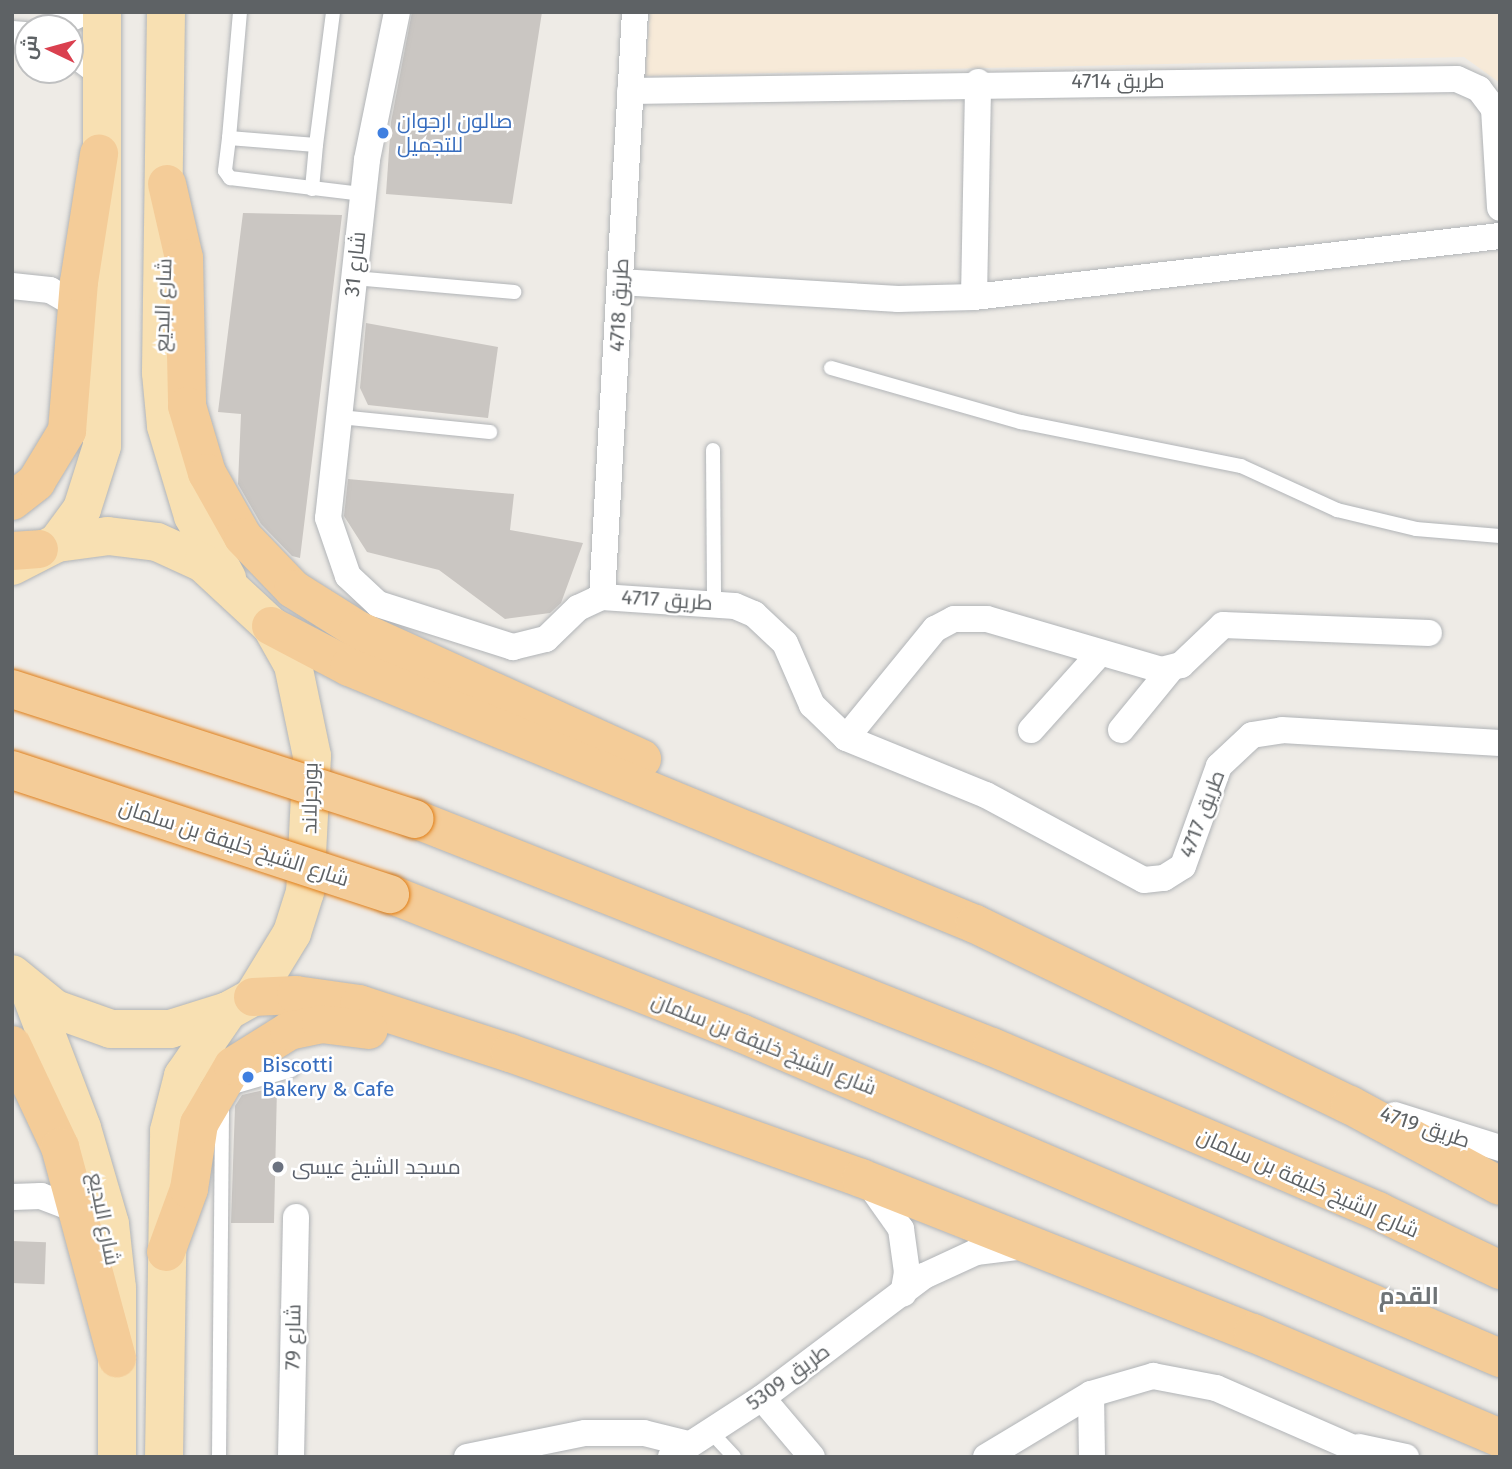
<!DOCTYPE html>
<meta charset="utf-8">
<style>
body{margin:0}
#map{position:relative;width:1512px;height:1469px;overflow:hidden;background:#eeebe6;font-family:"Fira Sans",Cairo,sans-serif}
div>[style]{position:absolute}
.sand>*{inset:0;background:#f7ead8}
.building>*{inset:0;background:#cac6c2;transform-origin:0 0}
.roads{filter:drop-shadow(0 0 2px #b1b4b7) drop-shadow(0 0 2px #b1b4b7)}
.lane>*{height:14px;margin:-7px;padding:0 7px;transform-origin:7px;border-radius:7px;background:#fff}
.street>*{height:26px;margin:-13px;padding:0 13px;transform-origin:13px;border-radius:13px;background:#fff}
.primary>*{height:38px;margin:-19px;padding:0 19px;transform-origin:19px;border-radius:19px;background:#f8e0b2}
.highway>*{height:38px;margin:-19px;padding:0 19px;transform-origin:19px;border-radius:19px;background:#f4cc98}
.bridges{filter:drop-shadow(0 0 2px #e07d15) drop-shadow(0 0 2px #e07d15)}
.highway-bridge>*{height:38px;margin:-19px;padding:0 19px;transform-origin:19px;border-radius:19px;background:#f4cc98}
.dots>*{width:19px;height:19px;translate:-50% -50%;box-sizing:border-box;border:4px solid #fff;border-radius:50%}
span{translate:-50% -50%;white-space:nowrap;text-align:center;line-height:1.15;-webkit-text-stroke:5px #fff;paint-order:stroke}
.street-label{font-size:21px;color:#5e6265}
.shop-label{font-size:21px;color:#366cbe}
.left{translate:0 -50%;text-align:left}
.worship-label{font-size:21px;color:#5b616d}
.quarter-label{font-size:24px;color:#6f7477;font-weight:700}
.frame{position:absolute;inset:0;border:14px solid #5e6265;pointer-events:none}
.north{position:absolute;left:14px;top:14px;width:70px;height:70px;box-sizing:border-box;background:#fff;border:2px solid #bfc0c1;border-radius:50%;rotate:275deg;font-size:19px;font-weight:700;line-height:28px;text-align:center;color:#5e6265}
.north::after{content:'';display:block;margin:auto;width:24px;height:32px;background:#da404f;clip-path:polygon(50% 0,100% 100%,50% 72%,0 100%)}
</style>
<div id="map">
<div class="sand">
<i style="clip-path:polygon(650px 12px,1500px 12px,1500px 83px,1464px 57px,645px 76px)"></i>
</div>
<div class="building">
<i style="clip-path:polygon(412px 12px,542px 12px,512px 204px,386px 194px,391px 122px)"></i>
<i style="clip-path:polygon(243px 213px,342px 215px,300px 558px,292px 556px,261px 524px,238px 484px,241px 414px,218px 412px)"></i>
<i style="clip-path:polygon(366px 323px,498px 347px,488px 418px,368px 405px,360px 388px)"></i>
<i style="clip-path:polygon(348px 479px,514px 494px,510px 530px,583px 543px,561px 603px,550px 613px,505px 619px,439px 570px,367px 552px,344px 516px)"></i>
<i style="clip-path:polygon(277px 1087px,274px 1223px,231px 1223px,235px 1106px,242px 1095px)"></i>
<i style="left:12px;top:1241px;width:34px;height:42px;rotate:2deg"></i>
</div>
<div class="roads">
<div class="lane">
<i style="left:240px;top:12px;width:126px;rotate:95deg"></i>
<i style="left:229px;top:138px;width:87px;rotate:4.6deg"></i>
<i style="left:316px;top:145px;width:134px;rotate:-82.7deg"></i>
<i style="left:229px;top:138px;width:33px;rotate:97deg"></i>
<i style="left:225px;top:171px;width:9px;rotate:54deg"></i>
<i style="left:230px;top:178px;width:134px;rotate:6.9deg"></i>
<i style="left:312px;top:189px;width:44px;rotate:-84.8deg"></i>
<i style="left:354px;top:278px;width:161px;rotate:5deg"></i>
<i style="left:831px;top:368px;width:198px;rotate:15.9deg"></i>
<i style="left:1021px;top:422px;width:224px;rotate:11.3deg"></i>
<i style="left:1241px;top:466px;width:106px;rotate:24.6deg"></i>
<i style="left:1337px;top:510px;width:81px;rotate:13.5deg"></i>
<i style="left:1416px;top:529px;width:84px;rotate:4.8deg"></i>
<i style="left:339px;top:417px;width:152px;rotate:5.7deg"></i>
<i style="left:713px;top:450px;width:152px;rotate:89.6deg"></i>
<i style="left:233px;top:1087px;width:61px;rotate:-16.1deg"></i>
<i style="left:710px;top:1431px;width:35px;rotate:47deg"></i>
<i style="left:219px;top:1457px;width:349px;rotate:-89.5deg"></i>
</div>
<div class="street">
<i style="left:397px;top:12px;width:151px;rotate:101.5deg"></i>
<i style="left:367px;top:160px;width:360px;rotate:96.2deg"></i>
<i style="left:328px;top:518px;width:61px;rotate:71deg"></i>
<i style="left:348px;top:576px;width:41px;rotate:43deg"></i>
<i style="left:378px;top:604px;width:142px;rotate:17.7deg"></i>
<i style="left:513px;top:647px;width:34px;rotate:-14deg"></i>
<i style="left:546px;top:639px;width:45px;rotate:-44.1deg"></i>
<i style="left:578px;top:608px;width:26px;rotate:-25deg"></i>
<i style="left:602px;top:597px;width:133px;rotate:3.9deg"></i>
<i style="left:735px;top:606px;width:21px;rotate:23deg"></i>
<i style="left:754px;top:614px;width:42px;rotate:43.1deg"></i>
<i style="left:785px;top:643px;width:68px;rotate:66.5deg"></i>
<i style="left:812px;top:705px;width:47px;rotate:44.1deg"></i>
<i style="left:846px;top:738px;width:151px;rotate:22.2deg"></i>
<i style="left:986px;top:795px;width:179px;rotate:28.3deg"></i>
<i style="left:1144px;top:880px;width:20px;rotate:-6deg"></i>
<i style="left:1164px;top:878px;width:22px;rotate:-32deg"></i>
<i style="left:1183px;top:866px;width:106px;rotate:-70.2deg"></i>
<i style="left:1219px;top:766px;width:45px;rotate:-43.2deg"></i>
<i style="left:1252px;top:735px;width:30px;rotate:-9deg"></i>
<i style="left:1282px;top:730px;width:218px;rotate:3.4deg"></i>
<i style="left:51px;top:28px;width:37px;rotate:-26deg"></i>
<i style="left:12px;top:34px;width:16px;rotate:4deg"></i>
<i style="left:70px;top:51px;width:36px;rotate:37deg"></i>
<i style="left:630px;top:91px;width:827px;rotate:-0.83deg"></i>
<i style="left:1457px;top:79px;width:24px;rotate:24deg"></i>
<i style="left:1479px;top:89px;width:25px;rotate:53deg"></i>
<i style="left:1494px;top:109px;width:99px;rotate:86.5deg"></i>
<i style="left:620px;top:282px;width:279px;rotate:3.5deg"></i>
<i style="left:898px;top:299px;width:76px;rotate:-1.5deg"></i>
<i style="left:974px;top:297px;width:530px;rotate:-6.62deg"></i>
<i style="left:12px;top:286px;width:38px;rotate:6deg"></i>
<i style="left:50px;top:290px;width:32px;rotate:30deg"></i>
<i style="left:974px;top:297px;width:215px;rotate:-88.9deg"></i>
<i style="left:602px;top:597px;width:586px;rotate:-86.77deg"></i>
<i style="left:1031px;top:730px;width:103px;rotate:-48.1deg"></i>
<i style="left:1121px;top:730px;width:79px;rotate:-50.7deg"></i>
<i style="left:846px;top:738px;width:141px;rotate:-50.8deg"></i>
<i style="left:935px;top:629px;width:21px;rotate:-28deg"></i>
<i style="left:954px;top:619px;width:33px"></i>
<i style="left:987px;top:619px;width:181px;rotate:16.3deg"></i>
<i style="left:1161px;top:670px;width:21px;rotate:-14deg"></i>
<i style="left:1181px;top:665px;width:58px;rotate:-43.6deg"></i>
<i style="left:1223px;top:625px;width:206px;rotate:2.2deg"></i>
<i style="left:1395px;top:1115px;width:110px;rotate:17.4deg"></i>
<i style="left:870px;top:1185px;width:54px;rotate:54.8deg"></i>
<i style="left:901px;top:1229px;width:43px;rotate:82.1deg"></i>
<i style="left:907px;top:1272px;width:22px;rotate:100deg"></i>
<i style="left:12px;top:1197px;width:29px;rotate:-2deg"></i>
<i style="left:41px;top:1196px;width:40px;rotate:21deg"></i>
<i style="left:1091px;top:1394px;width:63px;rotate:89.1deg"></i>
<i style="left:762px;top:1398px;width:77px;rotate:49.7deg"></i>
<i style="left:1359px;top:1447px;width:48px;rotate:12deg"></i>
<i style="left:291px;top:1457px;width:240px;rotate:-88.8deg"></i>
<i style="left:467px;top:1457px;width:120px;rotate:-11.5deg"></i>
<i style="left:585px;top:1433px;width:59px"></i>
<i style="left:644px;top:1433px;width:45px;rotate:14deg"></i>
<i style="left:671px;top:1457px;width:108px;rotate:-33deg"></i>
<i style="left:762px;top:1398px;width:203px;rotate:-37deg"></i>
<i style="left:924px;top:1276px;width:57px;rotate:-24.8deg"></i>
<i style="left:976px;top:1252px;width:49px;rotate:-7deg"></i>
<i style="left:986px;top:1457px;width:122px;rotate:-31deg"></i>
<i style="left:1091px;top:1394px;width:65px;rotate:-16.2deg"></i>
<i style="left:1153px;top:1376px;width:64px;rotate:10.8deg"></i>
<i style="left:1216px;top:1388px;width:172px;rotate:23.6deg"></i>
</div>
<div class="primary">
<i style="left:166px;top:12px;width:361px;rotate:90.8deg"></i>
<i style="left:161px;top:373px;width:53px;rotate:84.6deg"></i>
<i style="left:166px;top:426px;width:94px;rotate:73.3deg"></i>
<i style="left:193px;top:516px;width:71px;rotate:61.3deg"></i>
<i style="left:57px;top:543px;width:42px;rotate:-53.7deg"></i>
<i style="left:82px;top:509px;width:66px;rotate:-72.4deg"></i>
<i style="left:102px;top:446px;width:434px;rotate:-90deg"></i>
<i style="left:12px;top:566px;width:51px;rotate:-27.1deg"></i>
<i style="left:57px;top:543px;width:51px;rotate:-7.8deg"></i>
<i style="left:108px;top:536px;width:49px;rotate:7deg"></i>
<i style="left:157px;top:542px;width:51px;rotate:24.5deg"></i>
<i style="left:203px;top:563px;width:93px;rotate:42.8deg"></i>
<i style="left:271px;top:626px;width:45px;rotate:60.6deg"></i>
<i style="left:293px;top:665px;width:93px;rotate:78.2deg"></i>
<i style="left:312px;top:756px;width:136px;rotate:92.9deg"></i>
<i style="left:305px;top:892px;width:43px;rotate:107.6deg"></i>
<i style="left:292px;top:933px;width:75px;rotate:121.4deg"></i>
<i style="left:253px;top:997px;width:29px;rotate:151deg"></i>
<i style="left:228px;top:1011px;width:61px;rotate:162.8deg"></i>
<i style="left:170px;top:1029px;width:59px;rotate:180deg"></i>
<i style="left:111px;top:1029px;width:59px;rotate:-160.3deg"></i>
<i style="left:55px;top:1009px;width:55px;rotate:-140.9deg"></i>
<i style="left:30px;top:992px;width:146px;rotate:69.1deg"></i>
<i style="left:82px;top:1128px;width:100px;rotate:73.7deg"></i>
<i style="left:110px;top:1224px;width:64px;rotate:83.8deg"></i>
<i style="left:117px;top:1288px;width:169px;rotate:90deg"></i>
<i style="left:164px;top:1457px;width:326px;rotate:-89.1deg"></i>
<i style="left:169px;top:1131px;width:57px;rotate:-75.7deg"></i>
<i style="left:183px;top:1076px;width:79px;rotate:-55.3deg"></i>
</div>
<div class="highway">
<i style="left:167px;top:184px;width:76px;rotate:77.1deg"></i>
<i style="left:184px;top:258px;width:148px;rotate:88.8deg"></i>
<i style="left:187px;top:406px;width:70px;rotate:73.4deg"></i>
<i style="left:207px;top:473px;width:73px;rotate:60.6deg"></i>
<i style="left:243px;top:537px;width:72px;rotate:46.1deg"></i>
<i style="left:293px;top:589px;width:77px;rotate:32.2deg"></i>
<i style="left:358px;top:630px;width:312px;rotate:24.4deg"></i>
<i style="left:12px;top:501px;width:31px;rotate:-38deg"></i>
<i style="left:36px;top:482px;width:60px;rotate:-58.7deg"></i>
<i style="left:67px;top:431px;width:149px;rotate:-85.4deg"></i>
<i style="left:79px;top:282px;width:130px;rotate:-81.1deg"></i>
<i style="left:12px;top:551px;width:27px;rotate:-4deg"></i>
<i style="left:271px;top:626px;width:88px;rotate:27.7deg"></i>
<i style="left:349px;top:667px;width:677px;rotate:22.32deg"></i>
<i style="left:975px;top:924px;width:416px;rotate:25.8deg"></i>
<i style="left:1350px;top:1105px;width:170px;rotate:28.4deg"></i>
<i style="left:415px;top:819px;width:620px;rotate:21.56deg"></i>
<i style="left:992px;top:1047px;width:419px;rotate:23deg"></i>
<i style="left:1378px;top:1211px;width:136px;rotate:25.8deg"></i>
<i style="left:390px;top:894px;width:378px;rotate:21.6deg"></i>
<i style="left:741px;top:1033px;width:826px;rotate:23.18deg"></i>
<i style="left:253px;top:997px;width:43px;rotate:-2.7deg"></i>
<i style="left:296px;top:995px;width:64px;rotate:8.1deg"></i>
<i style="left:359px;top:1004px;width:159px;rotate:18deg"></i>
<i style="left:510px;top:1053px;width:373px;rotate:19.6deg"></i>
<i style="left:861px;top:1178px;width:422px;rotate:21.6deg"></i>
<i style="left:1253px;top:1333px;width:268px;rotate:23deg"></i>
<i style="left:12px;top:1045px;width:113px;rotate:64.8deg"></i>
<i style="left:60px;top:1147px;width:219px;rotate:74.9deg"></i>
<i style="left:166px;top:1252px;width:67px;rotate:-69.9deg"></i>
<i style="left:189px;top:1189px;width:66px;rotate:-81.3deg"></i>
<i style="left:199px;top:1124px;width:67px;rotate:-59.6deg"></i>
<i style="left:233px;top:1066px;width:66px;rotate:-32deg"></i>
<i style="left:289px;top:1031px;width:33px;rotate:-12deg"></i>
<i style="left:321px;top:1024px;width:48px;rotate:7.1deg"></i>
</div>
</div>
<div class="bridges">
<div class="highway-bridge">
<i style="left:12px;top:689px;width:423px;rotate:17.9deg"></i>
<i style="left:12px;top:770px;width:398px;rotate:18.2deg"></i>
</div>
</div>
<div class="dots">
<i style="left:383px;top:133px;background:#3f7fe0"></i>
<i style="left:248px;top:1077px;background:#3f7fe0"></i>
<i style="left:278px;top:1167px;background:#6b7280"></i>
</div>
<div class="street-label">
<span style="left:1118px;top:81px">طريق 4714</span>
<span style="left:355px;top:264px;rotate:-84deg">شارع 31</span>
<span style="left:163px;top:305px;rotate:-88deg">شارع البديع</span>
<span style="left:619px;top:305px;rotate:-87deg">طريق 4718</span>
<span style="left:667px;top:600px;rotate:4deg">طريق 4717</span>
<span style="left:310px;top:798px;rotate:-89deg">بورجرلاند</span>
<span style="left:1202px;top:814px;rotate:-69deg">طريق 4717</span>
<span style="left:234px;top:843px;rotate:18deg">شارع الشيخ خليفة بن سلمان</span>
<span style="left:764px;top:1044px;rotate:22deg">شارع الشيخ خليفة بن سلمان</span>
<span style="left:1425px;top:1127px;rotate:18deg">طريق 4719</span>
<span style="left:1308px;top:1183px;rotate:24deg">شارع الشيخ خليفة بن سلمان</span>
<span style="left:104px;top:1219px;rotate:79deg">شارع البديع</span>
<span style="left:293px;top:1337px;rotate:-89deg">شارع 79</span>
<span style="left:788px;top:1377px;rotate:-36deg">طريق 5309</span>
</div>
<div class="shop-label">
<span class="left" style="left:397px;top:133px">صالون ارجوان<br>للتجميل</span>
<span class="left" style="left:262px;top:1077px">Biscotti<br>Bakery &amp; Cafe</span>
</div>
<div class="worship-label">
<span class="left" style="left:292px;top:1167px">مسجد الشيخ عيسى</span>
</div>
<div class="quarter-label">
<span style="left:1409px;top:1297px">القدم</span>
</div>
<div class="frame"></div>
<div class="north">ش</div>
</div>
